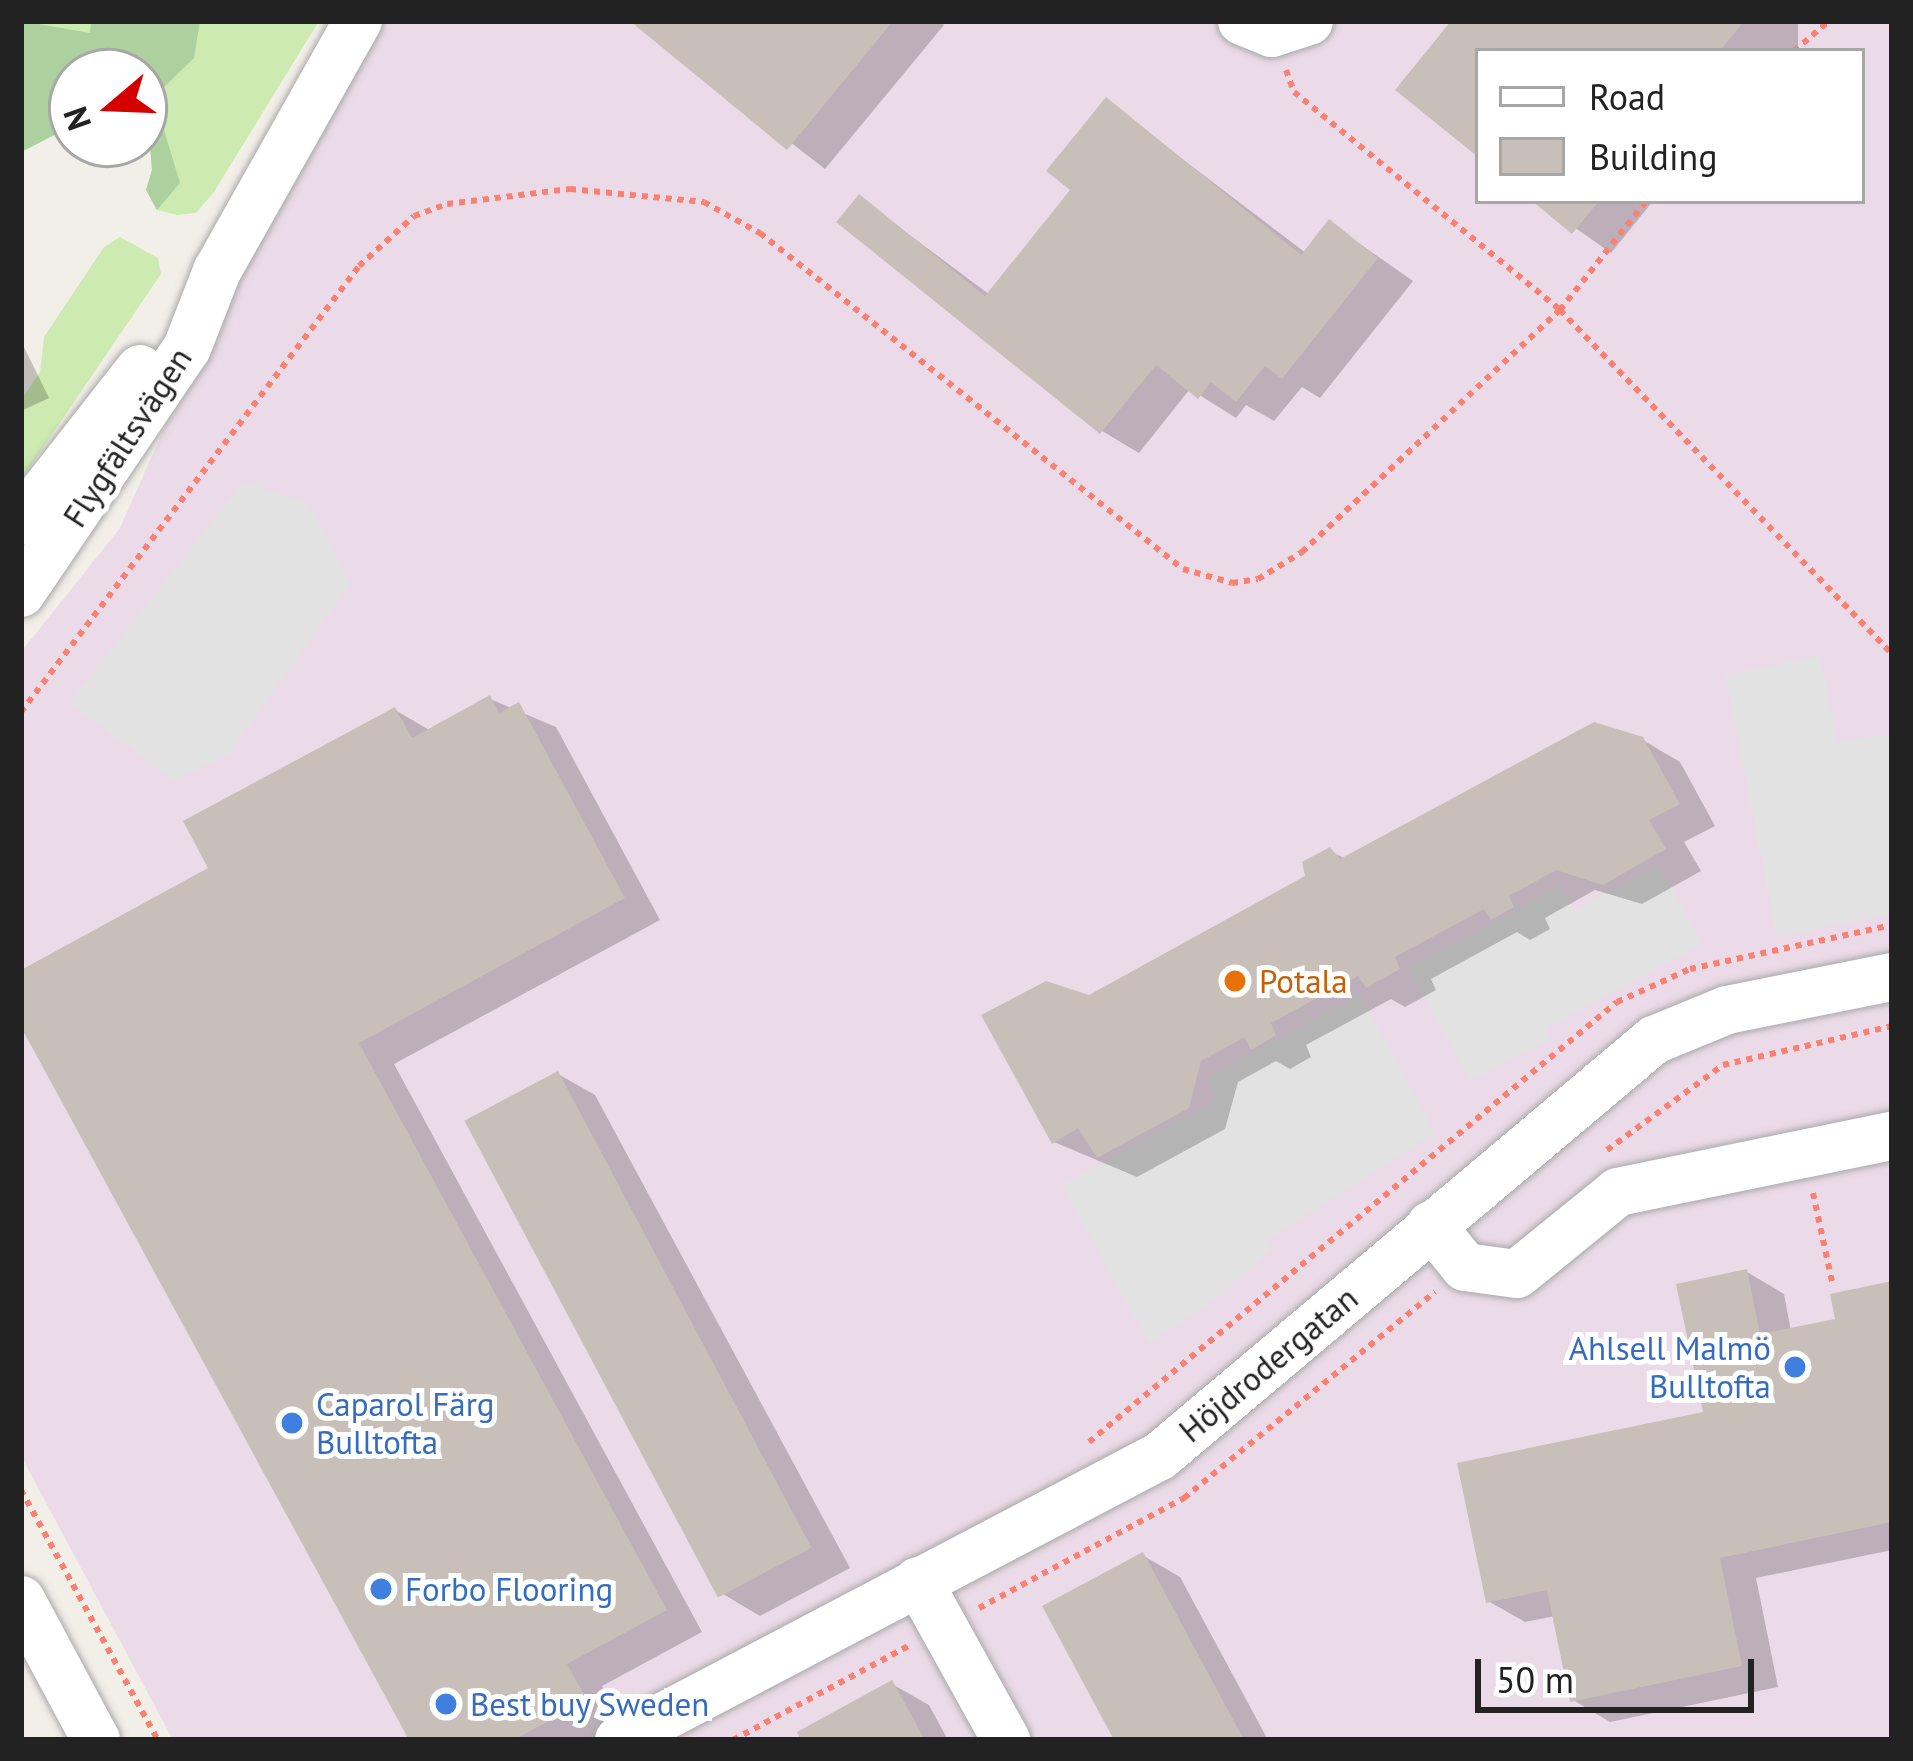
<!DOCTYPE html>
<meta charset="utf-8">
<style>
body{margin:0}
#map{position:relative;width:1913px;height:1761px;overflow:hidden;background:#f2efe9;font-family:"PT Sans",sans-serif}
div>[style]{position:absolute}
.industrial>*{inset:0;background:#ebdbe8}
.grass>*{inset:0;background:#cdebb0}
.forest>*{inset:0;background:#add19e}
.parking>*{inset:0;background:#e2e2e2}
.shadow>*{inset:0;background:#0003;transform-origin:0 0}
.building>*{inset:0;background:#c7bfb8;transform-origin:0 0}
.path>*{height:6px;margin-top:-3px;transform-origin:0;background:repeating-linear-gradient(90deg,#fa8072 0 6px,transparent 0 12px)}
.roads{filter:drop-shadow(0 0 3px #a9a9a9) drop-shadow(0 0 3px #a9a9a9)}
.minor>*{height:48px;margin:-24px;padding:0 24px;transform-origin:24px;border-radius:24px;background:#fff}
.dots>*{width:33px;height:33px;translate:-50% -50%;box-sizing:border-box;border:6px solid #fff;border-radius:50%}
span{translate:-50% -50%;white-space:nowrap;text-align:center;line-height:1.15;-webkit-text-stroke:10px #fff;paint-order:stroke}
.street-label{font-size:33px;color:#222}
.food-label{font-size:33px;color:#c56008}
.left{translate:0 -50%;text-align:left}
.shop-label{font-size:33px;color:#366cbe}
.right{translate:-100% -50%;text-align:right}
.frame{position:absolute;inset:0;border:24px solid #222;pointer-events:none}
.legend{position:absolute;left:1475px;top:48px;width:390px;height:156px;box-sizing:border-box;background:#fff;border:3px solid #a7a7a7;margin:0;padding:15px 21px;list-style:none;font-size:36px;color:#222}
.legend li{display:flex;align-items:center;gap:24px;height:60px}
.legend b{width:60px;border:3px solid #a7a7a7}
.north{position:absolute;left:48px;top:48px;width:120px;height:120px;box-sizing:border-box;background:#fff;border:3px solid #a7a7a7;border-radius:50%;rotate:251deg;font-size:33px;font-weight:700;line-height:48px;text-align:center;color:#222}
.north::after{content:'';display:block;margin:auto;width:42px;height:54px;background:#d40000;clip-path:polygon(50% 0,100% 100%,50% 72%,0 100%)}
.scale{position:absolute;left:1475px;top:1659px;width:279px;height:54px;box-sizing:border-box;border:6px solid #222;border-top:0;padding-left:15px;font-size:36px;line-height:42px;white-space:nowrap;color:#222;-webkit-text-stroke:9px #fff;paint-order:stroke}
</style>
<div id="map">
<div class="industrial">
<i style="clip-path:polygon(evenodd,379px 21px,1892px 21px,1892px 1740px,173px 1740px,21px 1456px,21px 652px,120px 528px,259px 214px,379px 21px,1478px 51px,1862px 51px,1862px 201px,1478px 201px,1478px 51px)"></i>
</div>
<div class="grass">
<i style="clip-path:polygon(21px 21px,319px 21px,214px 192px,196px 213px,177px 215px,157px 210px,146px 190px,152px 170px,144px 72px,72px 72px,72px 126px,21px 152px)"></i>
<i style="clip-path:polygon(120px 237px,158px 258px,161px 274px,21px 480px,21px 400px,40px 372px,44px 337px,104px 247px)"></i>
</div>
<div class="forest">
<i style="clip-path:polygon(21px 21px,90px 33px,91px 21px,200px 21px,194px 58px,154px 97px,180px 183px,157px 210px,146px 190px,152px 170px,144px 72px,72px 72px,72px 126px,21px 152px)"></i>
</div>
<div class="parking">
<i style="clip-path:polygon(243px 482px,308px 503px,350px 584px,228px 755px,173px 780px,69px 703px)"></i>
<i style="clip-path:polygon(1820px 656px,1837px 743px,1892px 733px,1892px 914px,1777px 937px,1725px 675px)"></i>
<i style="clip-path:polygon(1659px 865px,1702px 944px,1546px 1028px,1551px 1038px,1470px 1081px,1409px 968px,1560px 886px,1574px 911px)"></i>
<i style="clip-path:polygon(1359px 994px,1435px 1133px,1268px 1239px,1271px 1249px,1216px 1298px,1149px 1343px,1062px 1185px,1218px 1099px,1207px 1078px)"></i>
</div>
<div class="shadow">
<i style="clip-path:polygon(634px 21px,939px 21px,944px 25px,825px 169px)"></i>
<i style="left:1455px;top:21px;width:343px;height:38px"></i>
<i style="clip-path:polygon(1106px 101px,1306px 253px,1330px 223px,1413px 281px,1320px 398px,1302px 387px,1274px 421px,1246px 405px,1236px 418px,1190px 389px,1139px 453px,1102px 431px,860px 198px,990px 295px,1074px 189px)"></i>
<i style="clip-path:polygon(1537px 201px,1653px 201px,1611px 253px)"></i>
<i style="clip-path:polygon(21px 341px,49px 398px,21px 411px)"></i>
<i style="clip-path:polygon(490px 699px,556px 727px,660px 920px,394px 1064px,702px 1632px,602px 1686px,622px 1722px,589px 1740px,412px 1740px,21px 1020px,21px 974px,213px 870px,395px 710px,431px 731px)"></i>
<i style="clip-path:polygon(1641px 739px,1680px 762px,1715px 826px,1684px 842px,1701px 871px,1642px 904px,1595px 890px,1545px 918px,1550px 929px,1530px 940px,1517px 932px,1431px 979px,1436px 990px,1405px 1007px,1391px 999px,1306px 1045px,1311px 1057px,1290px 1069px,1276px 1061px,1238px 1082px,1225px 1129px,1137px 1177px,1054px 1142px,1090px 998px,1309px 877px,1330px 851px,1346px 859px)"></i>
<i style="clip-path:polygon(558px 1074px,595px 1095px,850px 1568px,760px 1616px,723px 1594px)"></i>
<i style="clip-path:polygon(1747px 1272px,1784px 1294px,1791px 1331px,1839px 1321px,1892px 1284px,1892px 1550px,1756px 1578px,1778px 1687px,1610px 1722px,1573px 1700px,1555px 1616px,1525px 1622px,1488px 1601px,1706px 1415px)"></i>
<i style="clip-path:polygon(1142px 1555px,1180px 1577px,1268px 1740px,1118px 1740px)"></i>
<i style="clip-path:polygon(892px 1684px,929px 1705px,948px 1740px,804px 1740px)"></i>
</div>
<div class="building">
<i style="clip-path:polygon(630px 21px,893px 21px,787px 150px)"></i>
<i style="clip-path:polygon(1451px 21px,1744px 21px,1720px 51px,1478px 51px,1478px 157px,1395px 90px)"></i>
<i style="clip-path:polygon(1106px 97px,1301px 255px,1329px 219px,1378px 258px,1282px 379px,1265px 366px,1236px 402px,1211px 382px,1198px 399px,1156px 365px,1100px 434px,836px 222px,859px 194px,985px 296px,1070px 190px,1046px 171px)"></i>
<i style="clip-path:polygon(1532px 201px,1599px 201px,1572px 234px)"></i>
<i style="clip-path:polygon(490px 695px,499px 713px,519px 702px,625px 898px,359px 1043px,667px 1610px,567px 1664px,587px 1700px,514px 1740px,409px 1740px,21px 1027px,21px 970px,208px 868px,183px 821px,395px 707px,412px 738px)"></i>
<i style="clip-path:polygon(1594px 722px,1643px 737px,1680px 804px,1649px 820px,1666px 849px,1603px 885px,1556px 870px,1509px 896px,1514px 907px,1491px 920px,1484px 909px,1395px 957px,1400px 969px,1366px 988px,1358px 976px,1271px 1023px,1276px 1035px,1251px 1050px,1245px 1037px,1201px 1061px,1189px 1108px,1097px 1158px,1078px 1128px,1052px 1144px,981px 1015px,1046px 981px,1089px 995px,1305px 876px,1302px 862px,1330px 847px,1340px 859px)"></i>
<i style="left:558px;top:1071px;width:540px;height:106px;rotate:62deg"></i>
<i style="clip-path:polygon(1747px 1269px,1760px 1334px,1835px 1319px,1830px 1294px,1892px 1281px,1892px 1522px,1720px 1558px,1742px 1666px,1570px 1702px,1547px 1590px,1486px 1603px,1457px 1463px,1703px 1412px,1676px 1284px)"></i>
<i style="clip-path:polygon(1143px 1552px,1244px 1740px,1114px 1740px,1042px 1606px)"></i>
<i style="clip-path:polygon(892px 1680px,925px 1740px,801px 1740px,797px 1732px)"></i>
</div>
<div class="path">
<i style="left:1794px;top:51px;width:46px;rotate:-40.6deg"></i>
<i style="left:1286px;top:70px;width:23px;rotate:70deg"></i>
<i style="left:1294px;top:92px;width:344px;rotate:39.3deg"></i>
<i style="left:1560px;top:310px;width:478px;rotate:46deg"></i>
<i style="left:21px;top:712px;width:560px;rotate:-52.84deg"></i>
<i style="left:359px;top:266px;width:74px;rotate:-42.3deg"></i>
<i style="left:414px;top:216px;width:35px;rotate:-20deg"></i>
<i style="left:447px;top:204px;width:124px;rotate:-7deg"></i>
<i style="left:570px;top:189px;width:135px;rotate:5.5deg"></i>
<i style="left:704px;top:202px;width:64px;rotate:29deg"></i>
<i style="left:760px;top:233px;width:540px;rotate:38.46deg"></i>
<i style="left:1183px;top:569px;width:51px;rotate:15.9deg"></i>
<i style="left:1232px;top:583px;width:26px;rotate:-9deg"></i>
<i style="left:1258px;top:579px;width:52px;rotate:-31.5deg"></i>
<i style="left:1302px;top:552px;width:354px;rotate:-43.2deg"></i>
<i style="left:1560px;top:310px;width:139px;rotate:-51.7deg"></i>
<i style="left:1607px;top:1150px;width:144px;rotate:-36.2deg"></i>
<i style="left:1723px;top:1065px;width:173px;rotate:-13deg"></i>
<i style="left:1813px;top:1193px;width:95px;rotate:77.9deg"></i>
<i style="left:1089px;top:1442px;width:687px;rotate:-39.81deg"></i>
<i style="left:1617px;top:1002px;width:80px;rotate:-24.3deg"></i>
<i style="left:1690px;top:969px;width:207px;rotate:-12.3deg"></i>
<i style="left:21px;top:1490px;width:285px;rotate:61.3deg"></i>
<i style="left:979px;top:1608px;width:233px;rotate:-28.2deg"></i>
<i style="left:1184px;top:1498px;width:325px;rotate:-39.4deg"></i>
<i style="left:733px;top:1740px;width:201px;rotate:-28.2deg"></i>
</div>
<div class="roads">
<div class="minor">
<i style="left:1242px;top:21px;width:32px;rotate:22deg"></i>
<i style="left:1272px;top:33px;width:39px;rotate:-18deg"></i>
<i style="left:21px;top:521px;width:193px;rotate:-51.9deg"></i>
<i style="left:21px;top:593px;width:296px;rotate:-55.9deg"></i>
<i style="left:187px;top:348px;width:83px;rotate:-68.7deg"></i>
<i style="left:217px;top:271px;width:287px;rotate:-60.6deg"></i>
<i style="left:1431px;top:1225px;width:54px;rotate:51deg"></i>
<i style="left:1465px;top:1267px;width:52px;rotate:7.7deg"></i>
<i style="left:1517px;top:1274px;width:130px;rotate:-39.1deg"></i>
<i style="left:1618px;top:1192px;width:280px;rotate:-11.6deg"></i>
<i style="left:918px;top:1581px;width:182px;rotate:61deg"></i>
<i style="left:21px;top:1600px;width:159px;rotate:61.8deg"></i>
<i style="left:619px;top:1740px;width:611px;rotate:-27.7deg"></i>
<i style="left:1160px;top:1456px;width:646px;rotate:-40.1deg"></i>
<i style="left:1654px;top:1040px;width:79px;rotate:-22.3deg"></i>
<i style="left:1727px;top:1010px;width:168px;rotate:-11.3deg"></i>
</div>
</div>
<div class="dots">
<i style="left:1235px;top:981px;background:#e8710a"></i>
<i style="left:1795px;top:1367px;background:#3f7fe0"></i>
<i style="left:292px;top:1423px;background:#3f7fe0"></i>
<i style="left:381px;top:1589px;background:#3f7fe0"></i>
<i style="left:446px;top:1704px;background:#3f7fe0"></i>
</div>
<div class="street-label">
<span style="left:127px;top:437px;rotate:-57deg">Flygfältsvägen</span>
<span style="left:1268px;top:1364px;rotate:-40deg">Höjdrodergatan</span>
</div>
<div class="food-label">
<span class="left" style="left:1259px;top:981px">Potala</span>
</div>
<div class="shop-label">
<span class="right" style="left:1771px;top:1367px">Ahlsell Malmö<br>Bulltofta</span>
<span class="left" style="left:316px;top:1423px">Caparol Färg<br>Bulltofta</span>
<span class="left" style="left:405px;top:1589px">Forbo Flooring</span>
<span class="left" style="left:470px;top:1704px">Best buy Sweden</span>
</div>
<div class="frame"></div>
<ul class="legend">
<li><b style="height:15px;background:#fff"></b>Road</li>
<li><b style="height:33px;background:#c7bfb8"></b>Building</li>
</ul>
<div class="north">N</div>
<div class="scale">50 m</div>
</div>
